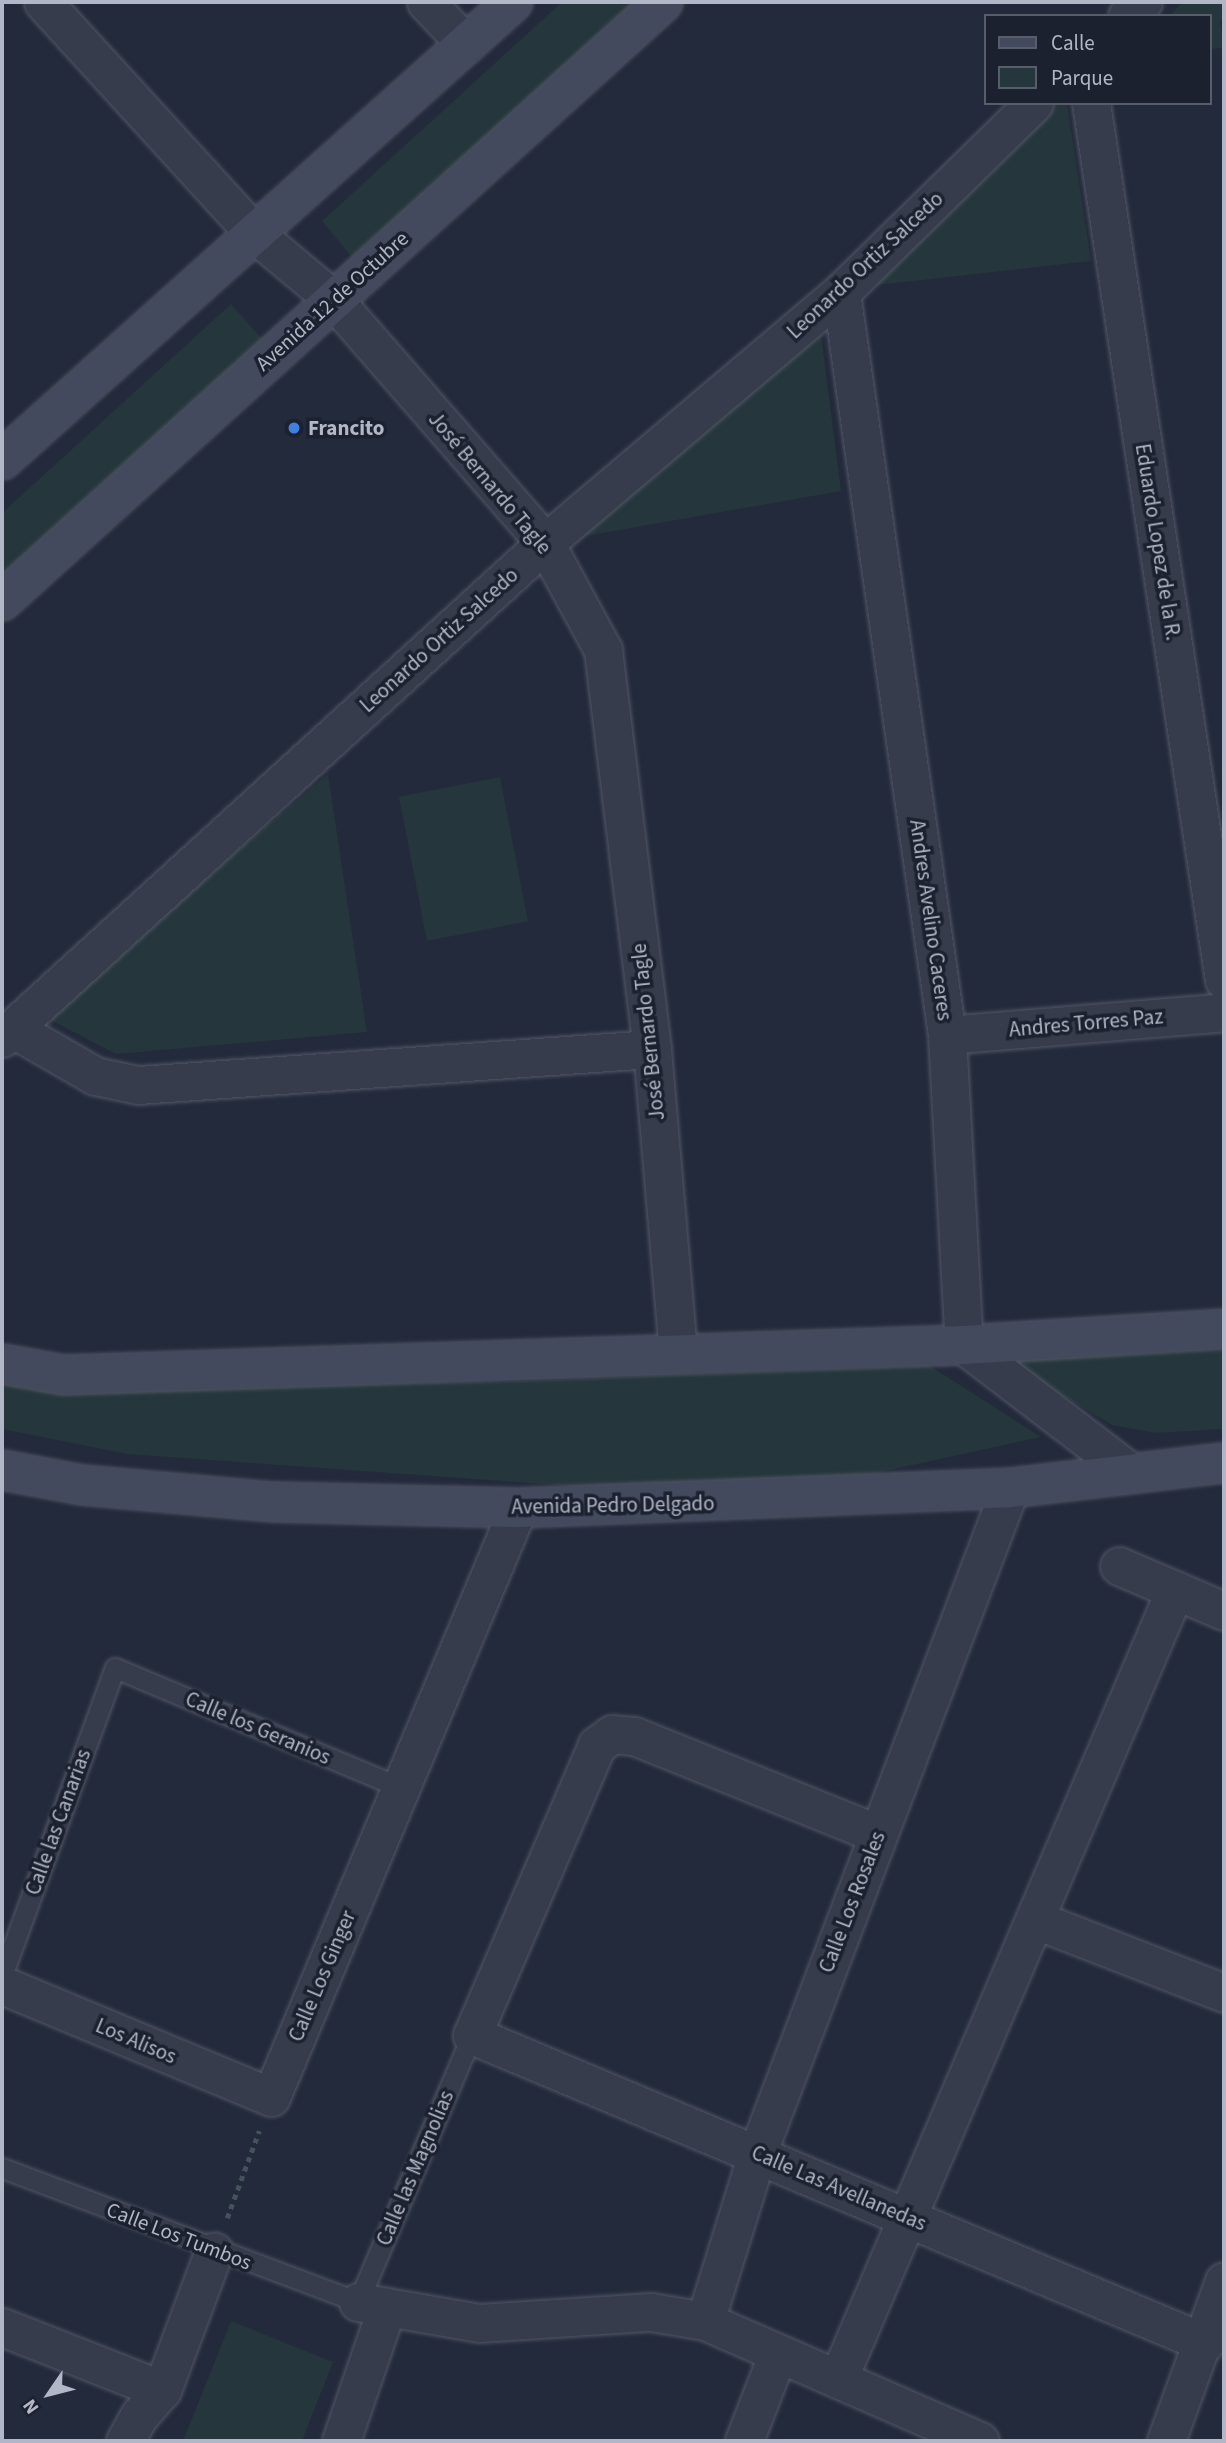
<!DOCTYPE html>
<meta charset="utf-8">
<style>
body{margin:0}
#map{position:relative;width:1226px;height:2443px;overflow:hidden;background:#232a3b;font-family:"Source Sans 3",sans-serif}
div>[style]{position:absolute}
.green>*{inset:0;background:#25363c;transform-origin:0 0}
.path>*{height:4.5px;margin-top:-2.25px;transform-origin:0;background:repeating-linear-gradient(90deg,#425359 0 5px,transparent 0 10px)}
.roads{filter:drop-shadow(0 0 2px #525766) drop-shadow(0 0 2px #525766)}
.lane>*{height:19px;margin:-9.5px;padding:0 9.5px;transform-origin:9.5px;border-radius:9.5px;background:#363c4b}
.street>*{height:37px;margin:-18.5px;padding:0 18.5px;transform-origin:18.5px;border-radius:18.5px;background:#363c4b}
.secondary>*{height:38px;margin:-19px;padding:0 19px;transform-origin:19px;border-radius:19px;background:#444a5e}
.dots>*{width:19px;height:19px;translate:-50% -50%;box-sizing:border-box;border:4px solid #1c2130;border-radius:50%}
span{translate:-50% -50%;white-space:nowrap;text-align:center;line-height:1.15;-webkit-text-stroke:7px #1c2130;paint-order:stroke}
.street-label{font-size:21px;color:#b2b7c7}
.poi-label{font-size:21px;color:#b2b7c7;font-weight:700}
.left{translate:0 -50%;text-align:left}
.frame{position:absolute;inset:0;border:4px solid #b2b7c7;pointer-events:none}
.legend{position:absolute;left:984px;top:14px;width:228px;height:91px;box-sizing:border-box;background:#1c2130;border:2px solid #585d6c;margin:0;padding:9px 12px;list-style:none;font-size:21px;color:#b2b7c7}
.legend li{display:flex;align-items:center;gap:14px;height:35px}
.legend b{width:35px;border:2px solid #585d6c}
.north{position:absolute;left:14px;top:2359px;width:70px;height:70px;-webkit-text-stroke:5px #1c2130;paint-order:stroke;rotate:235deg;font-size:19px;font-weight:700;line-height:28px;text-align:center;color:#b2b7c7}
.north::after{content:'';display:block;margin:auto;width:24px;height:32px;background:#b2b7c7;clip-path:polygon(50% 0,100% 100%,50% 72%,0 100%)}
</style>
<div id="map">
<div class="green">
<i style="clip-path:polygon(562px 2px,658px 2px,364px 272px,322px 221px)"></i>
<i style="clip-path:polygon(1183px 2px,1224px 2px,1224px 19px,1220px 20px,1224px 48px,1210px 49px,1210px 16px,1169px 16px)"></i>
<i style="clip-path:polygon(1057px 103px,1067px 103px,1091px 261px,860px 287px)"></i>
<i style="clip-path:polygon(231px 304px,274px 352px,2px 593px,2px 513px)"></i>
<i style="clip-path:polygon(821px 334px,841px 491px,580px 537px)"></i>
<i style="clip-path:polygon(328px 774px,367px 1032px,116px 1054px,43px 1016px)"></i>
<i style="left:500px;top:777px;width:147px;height:103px;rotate:79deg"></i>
<i style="clip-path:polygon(1224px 1350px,1224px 1429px,1155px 1433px,1112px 1425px,1004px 1360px)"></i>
<i style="clip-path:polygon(930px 1366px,1041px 1437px,853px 1478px,628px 1490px,127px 1454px,2px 1429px,2px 1375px,47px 1390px,519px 1381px)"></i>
<i style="clip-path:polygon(231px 2321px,333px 2362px,302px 2441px,183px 2441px)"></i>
</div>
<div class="path">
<i style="left:227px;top:2218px;width:93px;rotate:-69.8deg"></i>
</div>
<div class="roads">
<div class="lane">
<i style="left:2px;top:1976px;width:328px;rotate:-69.9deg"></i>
<i style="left:115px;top:1668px;width:311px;rotate:22.7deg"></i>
<i style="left:2px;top:2168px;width:380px;rotate:20.6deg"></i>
<i style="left:358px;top:2302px;width:290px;rotate:-66.9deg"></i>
</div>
<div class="street">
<i style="left:43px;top:2px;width:313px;rotate:47.6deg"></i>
<i style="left:254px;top:233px;width:104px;rotate:39.9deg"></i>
<i style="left:334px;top:300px;width:322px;rotate:49deg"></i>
<i style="left:545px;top:543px;width:122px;rotate:61.5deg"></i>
<i style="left:603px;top:650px;width:402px;rotate:83deg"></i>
<i style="left:652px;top:1049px;width:305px;rotate:85.1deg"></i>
<i style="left:426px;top:2px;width:58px;rotate:46.4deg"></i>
<i style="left:1127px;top:16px;width:21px;rotate:-41deg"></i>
<i style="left:1091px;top:103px;width:887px;rotate:81.38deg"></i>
<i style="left:841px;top:292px;width:751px;rotate:81.88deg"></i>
<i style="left:947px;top:1035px;width:310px;rotate:86.9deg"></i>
<i style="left:964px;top:1345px;width:208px;rotate:37.4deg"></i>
<i style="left:12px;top:1028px;width:96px;rotate:30deg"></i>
<i style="left:95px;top:1076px;width:44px;rotate:11.8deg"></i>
<i style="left:138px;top:1085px;width:515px;rotate:-4.01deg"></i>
<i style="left:947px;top:1035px;width:278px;rotate:-4.7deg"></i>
<i style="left:2px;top:1038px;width:735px;rotate:-42.35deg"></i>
<i style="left:545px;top:543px;width:388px;rotate:-40.3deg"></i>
<i style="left:841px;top:292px;width:270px;rotate:-44.4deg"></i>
<i style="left:1119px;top:1566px;width:114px;rotate:23.2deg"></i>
<i style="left:878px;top:1834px;width:263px;rotate:-158.1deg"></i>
<i style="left:634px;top:1736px;width:22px;rotate:-175deg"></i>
<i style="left:612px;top:1734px;width:19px;rotate:144deg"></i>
<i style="left:597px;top:1745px;width:316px;rotate:113.3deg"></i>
<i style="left:472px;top:2035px;width:795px;rotate:22.79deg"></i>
<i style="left:1036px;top:1920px;width:202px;rotate:21.2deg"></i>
<i style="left:2px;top:1985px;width:291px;rotate:22.6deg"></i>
<i style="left:271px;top:2097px;width:639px;rotate:-67.25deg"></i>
<i style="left:358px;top:2302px;width:123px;rotate:9.8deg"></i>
<i style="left:479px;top:2323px;width:172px;rotate:-3.7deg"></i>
<i style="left:651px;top:2312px;width:55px;rotate:9.5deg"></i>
<i style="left:705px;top:2321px;width:300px;rotate:23.6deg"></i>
<i style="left:705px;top:2321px;width:175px;rotate:-72.7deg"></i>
<i style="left:757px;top:2154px;width:712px;rotate:-69.2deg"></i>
<i style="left:2px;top:2327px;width:172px;rotate:21.5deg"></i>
<i style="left:838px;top:2379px;width:858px;rotate:-66.87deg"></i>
<i style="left:125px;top:2441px;width:29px;rotate:-61deg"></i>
<i style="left:139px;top:2416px;width:35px;rotate:-49deg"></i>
<i style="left:162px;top:2390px;width:148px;rotate:-69.5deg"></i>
<i style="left:341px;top:2441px;width:142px;rotate:-71.1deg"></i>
<i style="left:744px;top:2441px;width:94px;rotate:-68.9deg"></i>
<i style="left:1166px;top:2441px;width:170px;rotate:-70.1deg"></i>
</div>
<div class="secondary">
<i style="left:2px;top:460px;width:686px;rotate:-41.87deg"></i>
<i style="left:2px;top:601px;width:892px;rotate:-42.18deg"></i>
<i style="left:2px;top:1364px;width:63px;rotate:10.1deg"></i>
<i style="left:64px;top:1375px;width:900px;rotate:-1.91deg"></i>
<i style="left:964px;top:1345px;width:260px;rotate:-3.5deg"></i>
<i style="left:2px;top:1470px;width:81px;rotate:10.6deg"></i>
<i style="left:82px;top:1485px;width:193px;rotate:5.1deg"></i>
<i style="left:274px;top:1502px;width:244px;rotate:1.4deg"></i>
<i style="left:518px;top:1508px;width:492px;rotate:-2.3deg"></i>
<i style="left:1010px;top:1488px;width:215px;rotate:-6.7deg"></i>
</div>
</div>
<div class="dots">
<i style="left:294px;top:428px;background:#3f7fe0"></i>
</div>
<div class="street-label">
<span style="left:865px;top:265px;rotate:-43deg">Leonardo Ortiz Salcedo</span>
<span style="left:332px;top:301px;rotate:-42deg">Avenida 12 de Octubre</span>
<span style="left:490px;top:483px;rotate:50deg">José Bernardo Tagle</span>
<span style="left:1158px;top:542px;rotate:81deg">Eduardo Lopez de la R.</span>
<span style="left:439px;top:640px;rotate:-42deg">Leonardo Ortiz Salcedo</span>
<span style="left:931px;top:920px;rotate:82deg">Andres Avelino Caceres</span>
<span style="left:1086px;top:1023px;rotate:-5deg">Andres Torres Paz</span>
<span style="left:648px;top:1032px;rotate:-96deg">José Bernardo Tagle</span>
<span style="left:613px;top:1505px;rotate:-1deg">Avenida Pedro Delgado</span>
<span style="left:258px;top:1728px;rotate:23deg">Calle los Geranios</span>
<span style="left:58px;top:1822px;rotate:-70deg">Calle las Canarias</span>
<span style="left:852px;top:1902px;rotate:-69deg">Calle Los Rosales</span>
<span style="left:322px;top:1976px;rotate:-67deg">Calle Los Ginger</span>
<span style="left:136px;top:2041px;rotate:23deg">Los Alisos</span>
<span style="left:415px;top:2168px;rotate:-67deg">Calle las Magnolias</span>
<span style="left:839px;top:2188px;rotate:23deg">Calle Las Avellanedas</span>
<span style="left:179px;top:2236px;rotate:21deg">Calle Los Tumbos</span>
</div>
<div class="poi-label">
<span class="left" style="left:308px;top:428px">Francito</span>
</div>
<div class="frame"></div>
<ul class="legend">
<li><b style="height:9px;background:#444a5e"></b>Calle</li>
<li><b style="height:19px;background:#25363c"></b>Parque</li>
</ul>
<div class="north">N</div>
</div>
